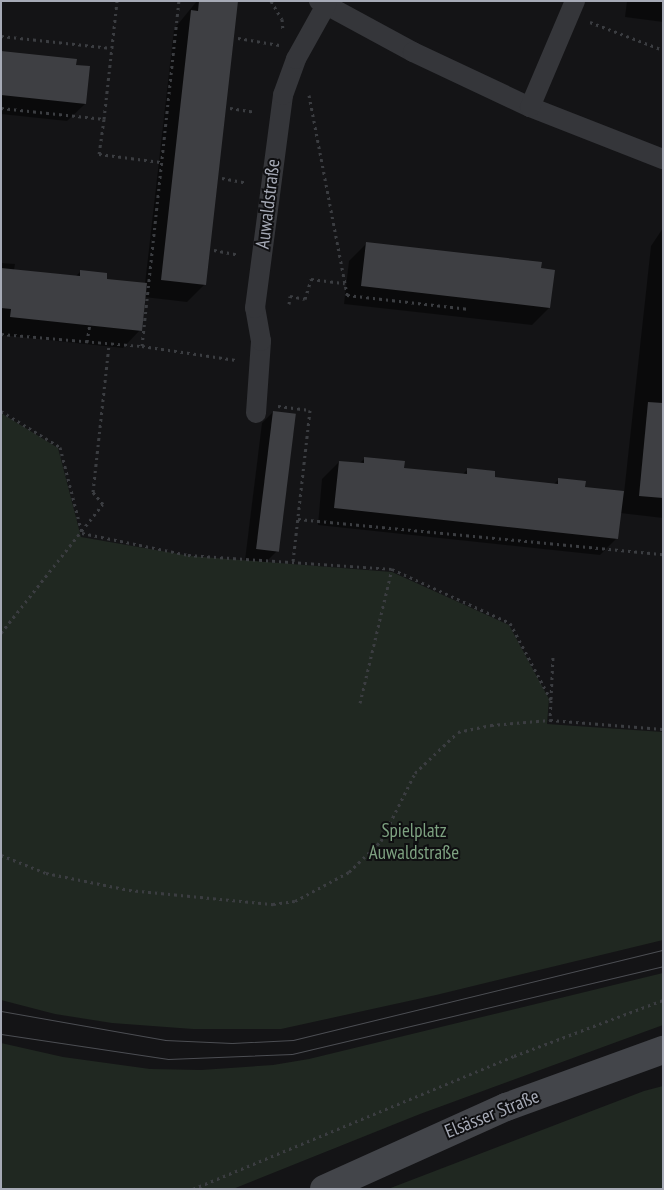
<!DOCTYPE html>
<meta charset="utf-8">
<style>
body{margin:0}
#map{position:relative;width:664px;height:1190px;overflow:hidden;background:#141416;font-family:"PT Sans Narrow",sans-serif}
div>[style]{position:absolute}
.green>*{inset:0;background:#202821}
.shadow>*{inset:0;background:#0007}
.building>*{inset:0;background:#3e3f43;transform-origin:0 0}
.path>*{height:3px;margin-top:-1.5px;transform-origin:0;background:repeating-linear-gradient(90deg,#3b3d41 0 2.5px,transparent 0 6.5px)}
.minor>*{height:20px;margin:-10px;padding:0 10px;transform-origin:10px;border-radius:10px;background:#35363a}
.secondary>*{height:28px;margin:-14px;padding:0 14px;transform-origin:14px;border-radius:14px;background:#43454a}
.tram>*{height:1px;margin:-0.5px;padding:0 0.5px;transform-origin:0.5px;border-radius:0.5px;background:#4c4e53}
span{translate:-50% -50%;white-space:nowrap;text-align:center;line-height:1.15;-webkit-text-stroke:4px #0f0f11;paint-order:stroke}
.street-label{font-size:19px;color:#a6aab6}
.park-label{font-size:19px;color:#7da180}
.frame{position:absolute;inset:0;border:2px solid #a6aab6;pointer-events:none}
</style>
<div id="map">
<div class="green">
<i style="clip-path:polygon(1px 413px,58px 448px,81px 537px,190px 556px,392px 572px,509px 625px,549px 699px,547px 724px,663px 732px,663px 940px,436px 995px,281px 1029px,193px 1029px,112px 1023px,55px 1014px,1px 1000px)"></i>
<i style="clip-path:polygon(663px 973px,663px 1025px,420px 1114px,233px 1189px,1px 1189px,1px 1043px,63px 1057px,150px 1069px,201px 1070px,273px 1065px,309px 1059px)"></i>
<i style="clip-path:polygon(663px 1086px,663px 1189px,388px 1189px,644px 1091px)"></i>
</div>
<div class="shadow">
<i style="clip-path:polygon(197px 1px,223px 1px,205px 284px,187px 302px,144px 297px,140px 330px,123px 348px,1px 335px,1px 263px,15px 264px,14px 270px,75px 277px,81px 271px,106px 280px,145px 284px,174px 29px)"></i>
<i style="clip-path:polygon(627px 1px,663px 1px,663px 22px,625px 17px)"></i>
<i style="clip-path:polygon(1px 52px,75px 66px,85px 104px,67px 121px,1px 114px)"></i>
<i style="clip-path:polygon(663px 228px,663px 518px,620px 513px,617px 538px,600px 555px,318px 525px,322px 479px,339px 462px,359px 464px,365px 458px,402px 469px,462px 475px,468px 469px,493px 479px,553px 485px,559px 479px,584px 488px,624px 493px,651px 246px)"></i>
<i style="clip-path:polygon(366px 244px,539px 269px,549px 308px,532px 325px,344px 304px,349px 261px)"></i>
<i style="clip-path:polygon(273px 412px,277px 551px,266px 562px,245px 560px,262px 423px)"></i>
</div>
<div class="building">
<i style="clip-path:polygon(199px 1px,238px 1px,206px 285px,161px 280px,191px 10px,198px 11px)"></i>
<i style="clip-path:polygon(1px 51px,77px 59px,76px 65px,90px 66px,86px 104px,1px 95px)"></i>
<i style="clip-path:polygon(366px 242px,542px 262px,541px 268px,555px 270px,550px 308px,361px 286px)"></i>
<i style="clip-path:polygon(1px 268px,80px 276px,80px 270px,107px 273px,107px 279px,147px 283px,142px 331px,10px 317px,11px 309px,1px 308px)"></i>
<i style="clip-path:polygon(648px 402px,663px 403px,663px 498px,639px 496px)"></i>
<i style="left:273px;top:411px;width:23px;height:139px;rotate:7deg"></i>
<i style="clip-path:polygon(364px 457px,405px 461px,404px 468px,467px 474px,467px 468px,495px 471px,495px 477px,558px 484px,558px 478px,586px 481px,585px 487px,624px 491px,618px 539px,334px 508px,339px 461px,364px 463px)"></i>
</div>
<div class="path">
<i style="left:271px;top:1px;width:21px;rotate:59deg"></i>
<i style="left:282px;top:19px;width:12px;rotate:85deg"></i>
<i style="left:590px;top:22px;width:78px;rotate:21deg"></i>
<i style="left:1px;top:36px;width:111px;rotate:6.2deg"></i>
<i style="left:238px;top:38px;width:42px;rotate:9.7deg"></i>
<i style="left:309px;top:95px;width:204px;rotate:79.2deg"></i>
<i style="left:347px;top:295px;width:123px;rotate:6.5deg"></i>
<i style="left:1px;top:108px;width:104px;rotate:6.1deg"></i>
<i style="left:104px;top:119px;width:35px;rotate:98deg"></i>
<i style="left:99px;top:154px;width:62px;rotate:7.5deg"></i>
<i style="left:230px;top:108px;width:26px;rotate:9deg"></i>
<i style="left:104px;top:119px;width:119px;rotate:-83.7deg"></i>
<i style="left:222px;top:178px;width:25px;rotate:11deg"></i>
<i style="left:214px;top:250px;width:25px;rotate:11deg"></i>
<i style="left:289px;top:304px;width:8px;rotate:-83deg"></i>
<i style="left:290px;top:296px;width:15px;rotate:11deg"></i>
<i style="left:305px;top:299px;width:21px;rotate:-73deg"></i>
<i style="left:311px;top:279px;width:34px;rotate:7deg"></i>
<i style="left:1px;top:334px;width:142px;rotate:4.9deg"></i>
<i style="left:142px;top:346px;width:95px;rotate:8.5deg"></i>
<i style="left:87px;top:342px;width:24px;rotate:-81deg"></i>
<i style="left:142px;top:346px;width:347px;rotate:-83.9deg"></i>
<i style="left:278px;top:406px;width:32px;rotate:7deg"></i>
<i style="left:310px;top:410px;width:153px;rotate:96.4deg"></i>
<i style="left:1px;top:411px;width:69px;rotate:31.4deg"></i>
<i style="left:60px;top:447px;width:89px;rotate:75.7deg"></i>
<i style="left:82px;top:533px;width:108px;rotate:11.7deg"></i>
<i style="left:188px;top:555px;width:204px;rotate:3.9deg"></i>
<i style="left:392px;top:569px;width:130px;rotate:24.6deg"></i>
<i style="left:510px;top:623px;width:87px;rotate:62deg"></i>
<i style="left:551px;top:700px;width:20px;rotate:93deg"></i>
<i style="left:550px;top:720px;width:113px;rotate:4.6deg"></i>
<i style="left:298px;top:519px;width:367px;rotate:5.5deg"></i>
<i style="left:1px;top:633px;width:164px;rotate:-51.7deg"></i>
<i style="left:103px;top:504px;width:16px;rotate:-130deg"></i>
<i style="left:93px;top:492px;width:149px;rotate:-83.8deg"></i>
<i style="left:551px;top:699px;width:42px;rotate:-87.3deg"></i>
<i style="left:360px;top:703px;width:138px;rotate:-76.6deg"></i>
<i style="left:1px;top:855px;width:48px;rotate:21.8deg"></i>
<i style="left:46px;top:873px;width:85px;rotate:11.6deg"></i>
<i style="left:129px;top:890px;width:145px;rotate:5.6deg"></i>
<i style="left:273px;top:904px;width:22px;rotate:-8deg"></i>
<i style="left:295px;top:901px;width:61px;rotate:-28.2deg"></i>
<i style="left:349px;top:872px;width:45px;rotate:-44.1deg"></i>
<i style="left:381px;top:841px;width:76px;rotate:-63.4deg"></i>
<i style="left:415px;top:773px;width:59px;rotate:-43.6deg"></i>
<i style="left:458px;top:732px;width:34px;rotate:-12deg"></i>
<i style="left:491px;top:725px;width:59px;rotate:-4.8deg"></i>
<i style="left:193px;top:1189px;width:347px;rotate:-22.5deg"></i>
<i style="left:514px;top:1056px;width:159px;rotate:-20.6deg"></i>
</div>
<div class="minor">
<i style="left:319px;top:1px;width:107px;rotate:28.5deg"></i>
<i style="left:413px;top:52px;width:129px;rotate:25.2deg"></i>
<i style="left:530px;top:107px;width:143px;rotate:21.4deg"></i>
<i style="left:530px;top:107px;width:115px;rotate:-67deg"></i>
<i style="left:256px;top:413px;width:72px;rotate:-86deg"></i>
<i style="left:261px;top:341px;width:34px;rotate:-100deg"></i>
<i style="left:255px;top:308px;width:215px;rotate:-82.5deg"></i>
<i style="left:283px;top:95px;width:38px;rotate:-70deg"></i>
<i style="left:296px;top:59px;width:62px;rotate:-60.9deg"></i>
</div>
<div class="secondary">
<i style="left:324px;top:1189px;width:200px;rotate:-24.3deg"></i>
<i style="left:506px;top:1107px;width:167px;rotate:-20deg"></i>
</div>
<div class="tram">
<i style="left:1px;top:1011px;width:167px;rotate:10deg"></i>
<i style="left:165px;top:1040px;width:67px;rotate:2.6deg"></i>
<i style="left:232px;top:1043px;width:61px;rotate:-2.8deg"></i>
<i style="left:293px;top:1040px;width:381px;rotate:-13.7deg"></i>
<i style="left:1px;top:1034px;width:169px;rotate:8.5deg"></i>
<i style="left:168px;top:1059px;width:124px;rotate:-2.3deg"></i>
<i style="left:292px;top:1054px;width:381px;rotate:-13.3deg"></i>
</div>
<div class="street-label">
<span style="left:268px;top:204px;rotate:-83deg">Auwaldstraße</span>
<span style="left:492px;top:1114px;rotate:-22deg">Elsässer Straße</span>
</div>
<div class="park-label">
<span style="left:414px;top:842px">Spielplatz<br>Auwaldstraße</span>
</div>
<div class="frame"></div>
</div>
